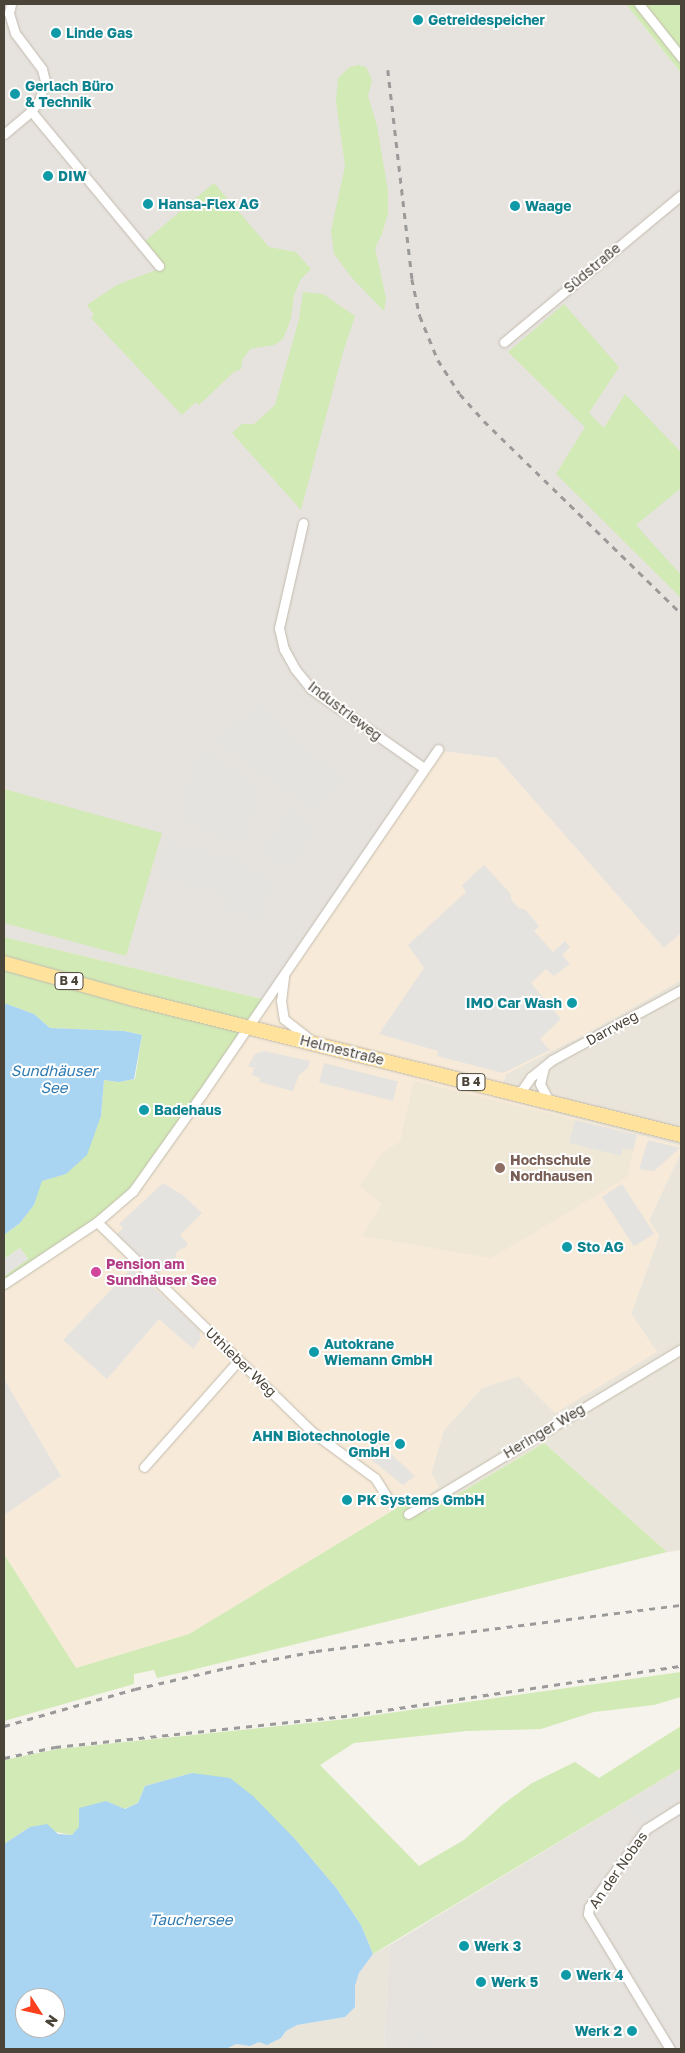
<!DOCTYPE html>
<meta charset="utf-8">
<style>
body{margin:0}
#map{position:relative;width:685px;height:2053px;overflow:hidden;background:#f6f3ec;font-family:"Golos Text",sans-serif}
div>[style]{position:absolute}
.residential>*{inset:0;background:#eae5da}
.commercial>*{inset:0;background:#f7ead8}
.industrial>*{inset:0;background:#e6e2dd}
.education>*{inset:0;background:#efe8d6}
.green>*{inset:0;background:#d2eab5}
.parking>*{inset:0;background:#e5e3e0;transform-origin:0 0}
.water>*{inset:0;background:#a9d4f2}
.roads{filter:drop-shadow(0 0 1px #c2bbae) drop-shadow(0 0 1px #c2bbae)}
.minor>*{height:9px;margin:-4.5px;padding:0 4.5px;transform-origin:4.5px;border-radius:4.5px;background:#fff}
.primary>*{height:14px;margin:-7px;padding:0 7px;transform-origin:7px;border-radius:7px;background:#ffe39c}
.rail>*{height:2.5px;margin-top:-1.25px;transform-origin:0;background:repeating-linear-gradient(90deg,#9a9a9a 0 6px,transparent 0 12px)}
.dots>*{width:14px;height:14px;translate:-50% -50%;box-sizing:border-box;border:2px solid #fff;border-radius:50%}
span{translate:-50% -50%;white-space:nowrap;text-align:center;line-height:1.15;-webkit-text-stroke:4px #fff;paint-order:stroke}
.shield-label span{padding:1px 4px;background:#fff;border:1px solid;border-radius:4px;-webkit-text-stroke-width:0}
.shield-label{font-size:12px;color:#4b4439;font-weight:700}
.culture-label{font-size:14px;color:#0d838f;font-weight:700}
.left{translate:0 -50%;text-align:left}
.right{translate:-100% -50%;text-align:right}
.street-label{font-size:14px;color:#4b4439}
.education-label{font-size:14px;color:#785e54;font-weight:700}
.hotel-label{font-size:14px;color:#b23c85;font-weight:700}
.water-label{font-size:15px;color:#2e7ab2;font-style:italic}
.frame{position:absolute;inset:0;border:5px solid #4b4439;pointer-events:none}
.north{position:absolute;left:15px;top:1988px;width:50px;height:50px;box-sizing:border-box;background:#fff;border:1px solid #b7b4b0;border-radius:50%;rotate:125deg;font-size:14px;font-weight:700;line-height:20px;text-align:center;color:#4b4439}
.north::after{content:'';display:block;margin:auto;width:18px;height:22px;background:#fc3f1d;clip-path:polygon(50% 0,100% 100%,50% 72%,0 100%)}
</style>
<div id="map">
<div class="residential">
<i style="clip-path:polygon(681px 980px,681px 1146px,498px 1098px,506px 1074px,589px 1032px)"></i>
<i style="clip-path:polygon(681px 1152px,681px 1550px,667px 1552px,544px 1443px,428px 1512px,415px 1497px,420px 1501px,439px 1487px,431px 1473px,444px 1430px,482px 1388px,518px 1376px,657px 1352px,631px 1314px,659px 1236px,649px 1220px)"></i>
<i style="clip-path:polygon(390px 1945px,384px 2044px,386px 2049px,226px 2049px,236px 2044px,250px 2046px,259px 2042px,281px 2038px,286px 2031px,297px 2025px,345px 2017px,355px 2007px,355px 1986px,359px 1973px,373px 1954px)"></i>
</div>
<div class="commercial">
<i style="clip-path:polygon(442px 751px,497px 758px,664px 948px,681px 933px,681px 980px,589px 1032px,506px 1074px,498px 1098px,681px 1146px,681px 1152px,649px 1220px,659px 1236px,631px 1314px,657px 1352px,555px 1413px,518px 1376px,482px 1388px,444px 1430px,431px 1473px,439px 1487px,420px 1501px,415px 1497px,189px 1634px,76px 1668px,4px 1554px,4px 1515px,61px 1476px,4px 1379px,4px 1291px,86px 1235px,131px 1199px,158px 1166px)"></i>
</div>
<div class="industrial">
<i style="clip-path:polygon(4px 4px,626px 4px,681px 73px,681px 933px,664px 948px,497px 758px,442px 751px,271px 1001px,4px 937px)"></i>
<i style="clip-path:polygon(4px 1379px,61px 1476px,4px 1515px)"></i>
<i style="clip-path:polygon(681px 1768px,681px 2049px,386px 2049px,384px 2044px,390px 1945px)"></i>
</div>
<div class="education">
<i style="clip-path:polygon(414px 1081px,637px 1135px,627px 1177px,491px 1258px,362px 1236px,382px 1204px,360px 1186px,383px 1152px,400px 1142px)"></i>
</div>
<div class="green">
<i style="clip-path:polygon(626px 4px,681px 4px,681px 73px)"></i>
<i style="clip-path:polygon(358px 65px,366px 67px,372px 80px,368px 96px,377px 126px,388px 191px,388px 213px,382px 234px,375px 248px,386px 298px,384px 311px,352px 278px,334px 254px,331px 231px,345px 166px,336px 101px,338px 78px,350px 67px)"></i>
<i style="clip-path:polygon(214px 183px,269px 247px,296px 252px,311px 269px,301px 279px,294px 295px,291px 318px,283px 339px,274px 345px,250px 349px,242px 360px,241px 369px,234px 372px,199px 405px,196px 402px,182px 415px,91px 318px,94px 315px,87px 305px,117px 285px,164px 267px,144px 242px)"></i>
<i style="clip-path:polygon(303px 292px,323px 294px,355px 316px,343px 352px,301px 510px,232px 433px,242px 424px,254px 424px,275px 405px,299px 319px)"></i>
<i style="clip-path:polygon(564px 304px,619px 367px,589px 413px,604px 428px,625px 394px,681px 452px,681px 488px,636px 525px,681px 575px,681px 598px,556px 474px,585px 427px,508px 352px)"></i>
<i style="clip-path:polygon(4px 789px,162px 833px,126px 956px,4px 923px)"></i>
<i style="clip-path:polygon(4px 937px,271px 1001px,158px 1166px,131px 1199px,86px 1235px,4px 1291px,4px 1276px,28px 1259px,20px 1248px,4px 1259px,4px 1235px,20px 1223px,34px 1205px,41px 1181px,66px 1174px,101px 1116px,104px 1080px,119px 1082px,135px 1079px,142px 1035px,124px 1031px,50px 1028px,34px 1014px,4px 1003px)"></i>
<i style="clip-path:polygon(544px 1443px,667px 1552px,184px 1672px,157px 1678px,154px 1670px,134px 1674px,134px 1684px,4px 1721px,4px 1554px,76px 1668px,189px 1634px,415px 1497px,428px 1512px)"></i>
<i style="clip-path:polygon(681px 1672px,681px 1697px,654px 1705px,594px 1712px,541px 1729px,467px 1731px,354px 1743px,320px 1765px,419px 1866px,464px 1840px,502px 1805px,532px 1783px,575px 1762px,599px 1778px,681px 1726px,681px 1768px,373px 1954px,361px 1925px,337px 1889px,295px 1839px,192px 1773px,145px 1786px,138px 1803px,124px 1809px,106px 1801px,72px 1835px,30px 1827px,4px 1844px,4px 1760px,58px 1749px,347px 1719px)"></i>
</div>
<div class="parking">
<i style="clip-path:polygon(260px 702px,276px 713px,289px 735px,344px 777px,317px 815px,213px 741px)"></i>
<i style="clip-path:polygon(201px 753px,210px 753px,220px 757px,261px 785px,246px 846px,193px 829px,180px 814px,179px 808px,193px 759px)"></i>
<i style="left:290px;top:806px;width:36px;height:56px;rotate:34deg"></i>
<i style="clip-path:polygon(165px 838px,239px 859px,273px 881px,261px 921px,223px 912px,227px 896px,155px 877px)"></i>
<i style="clip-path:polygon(484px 865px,510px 893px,512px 901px,519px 908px,526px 910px,539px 926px,534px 931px,553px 952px,565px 941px,570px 947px,562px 955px,570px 964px,554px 976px,546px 969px,531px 983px,561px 1019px,540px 1039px,550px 1050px,503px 1073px,437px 1056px,438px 1051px,379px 1034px,424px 968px,408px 945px,466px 892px,462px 885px)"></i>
<i style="clip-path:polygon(264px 1051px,310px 1061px,308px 1068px,299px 1075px,293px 1091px,259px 1082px,260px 1078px,252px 1075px,254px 1068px,248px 1066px,255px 1054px)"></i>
<i style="left:324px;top:1063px;width:76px;height:20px;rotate:14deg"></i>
<i style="clip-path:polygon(575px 1120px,637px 1135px,633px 1150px,623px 1148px,621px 1156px,569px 1143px)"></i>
<i style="clip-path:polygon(648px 1140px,680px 1148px,654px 1171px,639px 1169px)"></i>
<i style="clip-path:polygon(163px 1183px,184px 1196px,202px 1213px,180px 1235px,188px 1244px,184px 1249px,182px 1248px,175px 1254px,177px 1256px,158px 1274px,117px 1234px,123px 1228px,119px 1224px)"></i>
<i style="left:622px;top:1184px;width:59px;height:24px;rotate:57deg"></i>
<i style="clip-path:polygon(20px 1248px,28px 1259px,4px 1276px,4px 1259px)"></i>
<i style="clip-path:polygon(132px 1268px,199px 1329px,201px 1338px,193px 1349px,159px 1319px,107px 1379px,63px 1340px)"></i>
<i style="clip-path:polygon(379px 1443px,415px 1476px,403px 1485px,368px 1457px)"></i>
<i style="clip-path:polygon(681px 1771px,681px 1797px,636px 1824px,624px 1805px)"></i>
<i style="clip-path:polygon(422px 2029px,435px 2049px,412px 2049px,408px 2042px,413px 2039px,411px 2036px)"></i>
</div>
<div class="water">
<i style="clip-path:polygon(4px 1003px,34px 1014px,50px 1028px,124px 1031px,142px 1035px,134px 1079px,119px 1082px,104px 1080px,101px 1116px,87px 1155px,66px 1174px,42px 1181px,34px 1205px,20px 1223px,4px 1235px)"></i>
<i style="clip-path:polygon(evenodd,192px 1773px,230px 1778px,253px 1796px,295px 1839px,337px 1889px,361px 1925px,373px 1954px,359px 1973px,355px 1986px,355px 2007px,345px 2017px,297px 2025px,286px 2031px,281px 2038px,267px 2045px,259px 2042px,250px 2046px,236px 2044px,226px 2049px,4px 2049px,4px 1844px,30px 1827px,47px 1824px,58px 1834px,72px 1835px,79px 1827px,79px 1808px,106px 1801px,125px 1809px,138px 1803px,145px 1786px,192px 1773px,25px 1998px,55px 1998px,55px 2028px,25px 2028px,25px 1998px)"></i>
</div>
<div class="roads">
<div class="minor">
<i style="left:639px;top:4px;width:68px;rotate:51.6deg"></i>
<i style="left:31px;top:111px;width:201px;rotate:50.4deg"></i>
<i style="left:4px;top:134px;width:35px;rotate:-40deg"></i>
<i style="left:31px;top:111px;width:13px;rotate:-51deg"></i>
<i style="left:39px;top:101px;width:21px;rotate:-73deg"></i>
<i style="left:45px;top:81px;width:12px;rotate:-104deg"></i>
<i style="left:42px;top:69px;width:45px;rotate:-126.9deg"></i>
<i style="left:15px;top:33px;width:21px;rotate:-107deg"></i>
<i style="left:9px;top:13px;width:9px;rotate:-77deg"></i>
<i style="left:504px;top:342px;width:230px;rotate:-39.7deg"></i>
<i style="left:303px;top:523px;width:108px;rotate:102.9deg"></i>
<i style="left:279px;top:628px;width:22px;rotate:77deg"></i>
<i style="left:284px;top:649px;width:23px;rotate:61deg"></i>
<i style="left:295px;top:669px;width:26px;rotate:51deg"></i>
<i style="left:311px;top:689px;width:138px;rotate:35deg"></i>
<i style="left:284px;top:977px;width:24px;rotate:97deg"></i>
<i style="left:281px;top:1001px;width:18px;rotate:81deg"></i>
<i style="left:284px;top:1019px;width:34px;rotate:38deg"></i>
<i style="left:544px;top:1067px;width:17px;rotate:103deg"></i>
<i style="left:540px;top:1084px;width:19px;rotate:62deg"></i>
<i style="left:519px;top:1094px;width:21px;rotate:-55deg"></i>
<i style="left:531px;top:1077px;width:27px;rotate:-39deg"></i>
<i style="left:552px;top:1060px;width:147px;rotate:-28.5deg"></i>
<i style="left:97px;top:1222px;width:299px;rotate:44.3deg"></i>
<i style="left:311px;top:1431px;width:79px;rotate:36.3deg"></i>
<i style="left:375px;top:1478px;width:25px;rotate:58deg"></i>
<i style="left:4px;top:1284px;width:112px;rotate:-33.7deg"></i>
<i style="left:97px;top:1222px;width:48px;rotate:-40.7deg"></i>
<i style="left:133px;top:1191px;width:119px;rotate:-54.6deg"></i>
<i style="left:202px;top:1094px;width:418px;rotate:-55.6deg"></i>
<i style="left:144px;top:1467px;width:143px;rotate:-48.4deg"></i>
<i style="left:408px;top:1514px;width:319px;rotate:-31.1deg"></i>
<i style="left:670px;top:2049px;width:158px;rotate:-121.3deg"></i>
<i style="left:588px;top:1914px;width:7px;rotate:-82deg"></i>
<i style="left:589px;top:1907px;width:97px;rotate:-53.8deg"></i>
<i style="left:646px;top:1829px;width:41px;rotate:-32.2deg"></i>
</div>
<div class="primary">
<i style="left:4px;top:963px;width:135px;rotate:15.5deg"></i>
<i style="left:134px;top:999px;width:564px;rotate:13.96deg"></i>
</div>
</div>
<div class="rail">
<i style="left:388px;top:70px;width:210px;rotate:83.4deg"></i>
<i style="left:412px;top:279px;width:38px;rotate:78deg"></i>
<i style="left:420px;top:316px;width:48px;rotate:67.8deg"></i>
<i style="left:438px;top:360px;width:40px;rotate:57.1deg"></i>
<i style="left:460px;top:394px;width:36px;rotate:48deg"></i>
<i style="left:484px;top:421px;width:275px;rotate:44.3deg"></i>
<i style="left:4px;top:1726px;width:136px;rotate:-15.8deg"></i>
<i style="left:135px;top:1689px;width:93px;rotate:-13deg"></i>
<i style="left:226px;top:1668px;width:92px;rotate:-10.7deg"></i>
<i style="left:316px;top:1651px;width:368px;rotate:-7.2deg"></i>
<i style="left:4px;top:1758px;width:52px;rotate:-12.2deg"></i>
<i style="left:55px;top:1747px;width:299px;rotate:-6.1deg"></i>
<i style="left:352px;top:1715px;width:333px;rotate:-8.5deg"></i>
</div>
<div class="dots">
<i style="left:418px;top:20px;background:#0f9aa8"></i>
<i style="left:56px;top:33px;background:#0f9aa8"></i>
<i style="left:15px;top:94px;background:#0f9aa8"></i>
<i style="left:48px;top:176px;background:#0f9aa8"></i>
<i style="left:148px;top:204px;background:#0f9aa8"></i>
<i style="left:515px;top:206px;background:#0f9aa8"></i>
<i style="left:572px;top:1003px;background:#0f9aa8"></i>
<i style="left:144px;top:1110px;background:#0f9aa8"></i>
<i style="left:500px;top:1168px;background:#8d6e63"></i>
<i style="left:567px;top:1247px;background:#0f9aa8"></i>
<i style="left:96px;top:1272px;background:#d1479c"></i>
<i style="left:314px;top:1352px;background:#0f9aa8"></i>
<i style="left:400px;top:1444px;background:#0f9aa8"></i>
<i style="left:347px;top:1500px;background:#0f9aa8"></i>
<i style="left:464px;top:1946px;background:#0f9aa8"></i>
<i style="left:566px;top:1975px;background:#0f9aa8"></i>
<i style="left:481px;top:1982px;background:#0f9aa8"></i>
<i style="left:632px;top:2031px;background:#0f9aa8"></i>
</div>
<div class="shield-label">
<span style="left:69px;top:981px">B 4</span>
<span style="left:471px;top:1082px">B 4</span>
</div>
<div class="culture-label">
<span class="left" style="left:428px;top:20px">Getreidespeicher</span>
<span class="left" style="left:66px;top:33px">Linde Gas</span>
<span class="left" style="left:25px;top:94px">Gerlach Büro<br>&amp; Technik</span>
<span class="left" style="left:58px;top:176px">DIW</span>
<span class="left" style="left:158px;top:204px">Hansa-Flex AG</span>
<span class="left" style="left:525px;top:206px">Waage</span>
<span class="right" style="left:562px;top:1003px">IMO Car Wash</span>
<span class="left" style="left:154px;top:1110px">Badehaus</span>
<span class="left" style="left:577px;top:1247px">Sto AG</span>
<span class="left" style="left:324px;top:1352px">Autokrane<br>Wiemann GmbH</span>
<span class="right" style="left:390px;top:1444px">AHN Biotechnologie<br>GmbH</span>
<span class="left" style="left:357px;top:1500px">PK Systems GmbH</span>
<span class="left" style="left:474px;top:1946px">Werk 3</span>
<span class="left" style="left:576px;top:1975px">Werk 4</span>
<span class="left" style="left:491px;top:1982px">Werk 5</span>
<span class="right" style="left:622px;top:2031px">Werk 2</span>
</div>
<div class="street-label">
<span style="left:592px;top:268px;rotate:-40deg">Südstraße</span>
<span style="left:345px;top:711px;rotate:37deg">Industrieweg</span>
<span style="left:612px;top:1028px;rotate:-29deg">Darrweg</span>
<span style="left:342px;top:1050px;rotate:14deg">Helmestraße</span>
<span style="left:241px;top:1362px;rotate:44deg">Uthleber Weg</span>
<span style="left:544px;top:1431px;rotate:-31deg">Heringer Weg</span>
<span style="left:618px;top:1870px;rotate:-55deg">An der Nobas</span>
</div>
<div class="education-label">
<span class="left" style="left:510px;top:1168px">Hochschule<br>Nordhausen</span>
</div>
<div class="hotel-label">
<span class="left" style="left:106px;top:1272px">Pension am<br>Sundhäuser See</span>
</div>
<div class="water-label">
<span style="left:54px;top:1079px">Sundhäuser<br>See</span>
<span style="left:191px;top:1920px">Tauchersee</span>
</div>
<div class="frame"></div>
<div class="north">N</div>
</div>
